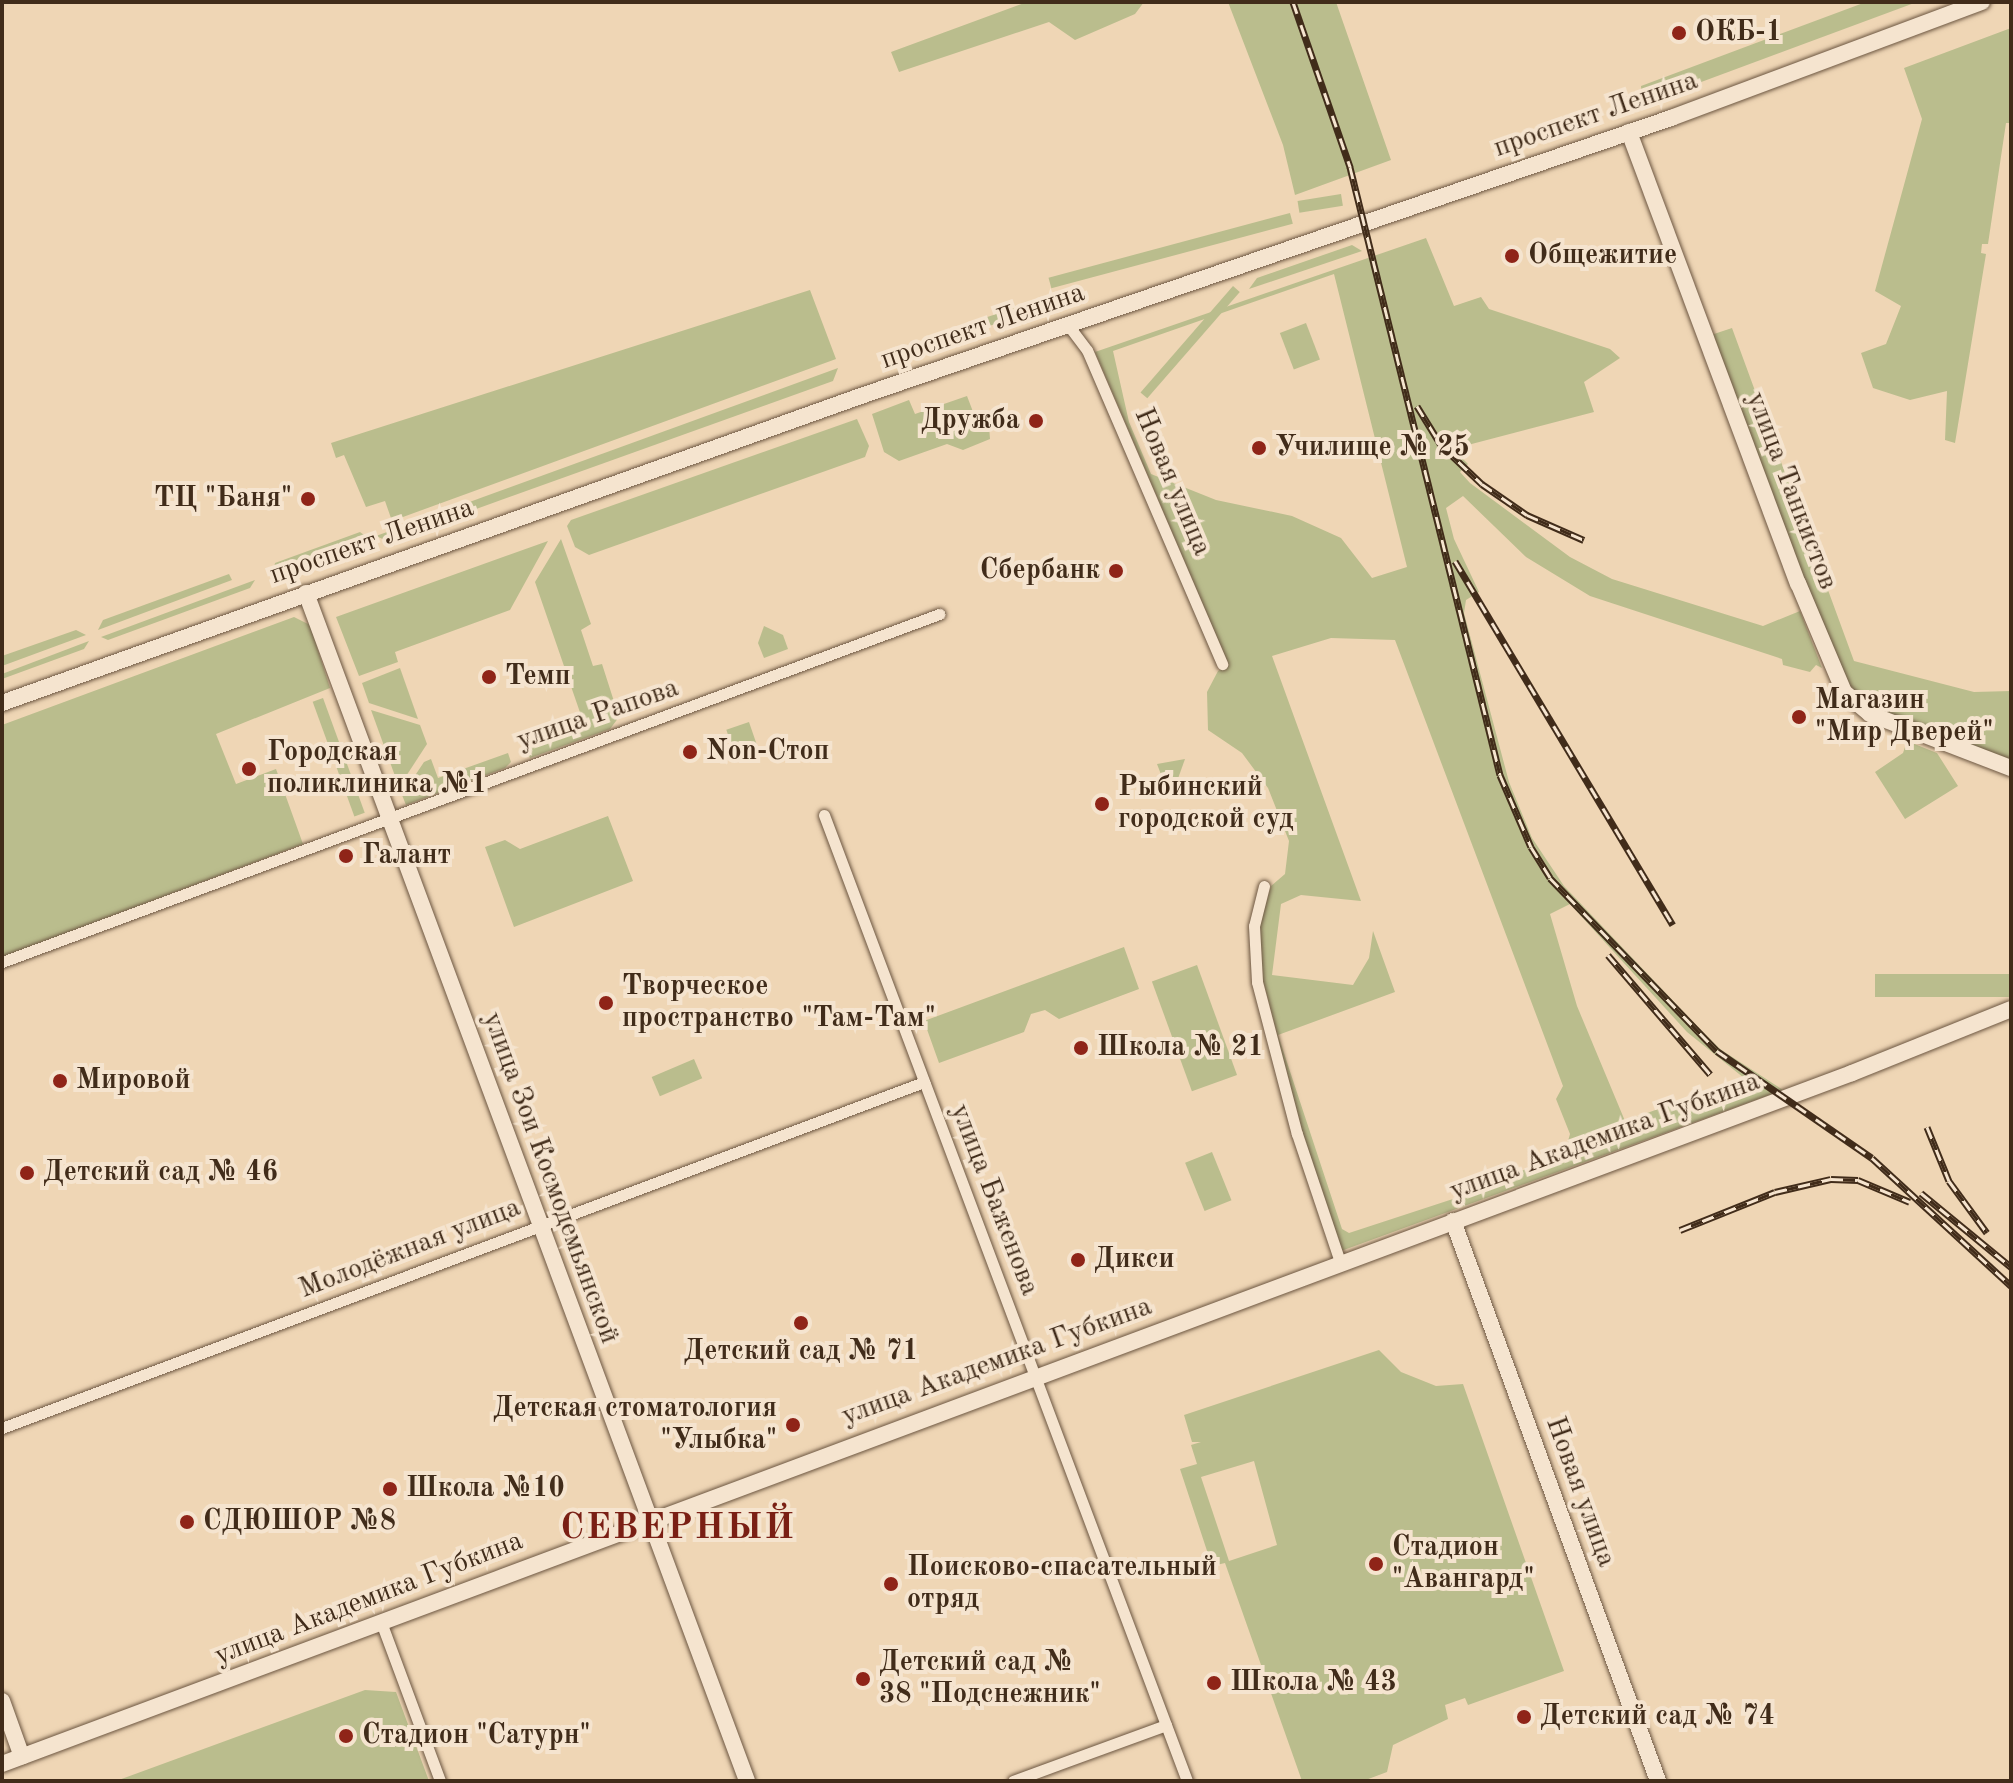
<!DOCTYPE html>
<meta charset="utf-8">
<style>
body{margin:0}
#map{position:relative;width:2013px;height:1783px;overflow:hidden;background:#efd6b5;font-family:"Old Standard TT",serif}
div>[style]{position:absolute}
.green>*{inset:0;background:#babd8d;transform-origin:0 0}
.roads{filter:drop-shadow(0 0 2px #6c5641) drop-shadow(0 0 2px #6c5641)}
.street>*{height:11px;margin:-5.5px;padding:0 5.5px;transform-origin:5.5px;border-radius:5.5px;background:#f5e4cf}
.secondary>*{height:16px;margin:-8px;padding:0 8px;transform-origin:8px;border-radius:8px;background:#f5e4cf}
.rail>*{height:7px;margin-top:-3.5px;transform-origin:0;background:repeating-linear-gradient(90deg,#f5e4cf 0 12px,#412c1a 0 24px);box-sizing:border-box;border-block:2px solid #412c1a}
.dots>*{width:22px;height:22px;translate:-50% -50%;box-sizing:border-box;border:4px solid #f5e4cf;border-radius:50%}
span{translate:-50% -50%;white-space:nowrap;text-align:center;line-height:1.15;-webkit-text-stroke:8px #f5e4cf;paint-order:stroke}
.poi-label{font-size:28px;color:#412c1a;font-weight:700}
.left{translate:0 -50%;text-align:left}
.right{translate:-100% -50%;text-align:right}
.street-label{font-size:28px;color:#412c1a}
.district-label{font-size:36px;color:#7a1f14;font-weight:700;letter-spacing:2px}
.frame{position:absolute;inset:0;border:4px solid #412c1a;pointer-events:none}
</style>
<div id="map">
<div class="green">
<i style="clip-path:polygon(1027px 2px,1144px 2px,1135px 14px,1075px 40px,1049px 22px,899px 72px,891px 52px)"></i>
<i style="clip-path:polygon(1228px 2px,1336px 2px,1391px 160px,1295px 195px,1283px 145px)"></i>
<i style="clip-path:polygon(1866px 2px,1917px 2px,1642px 104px,1641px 86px)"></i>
<i style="clip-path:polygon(2011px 28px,2011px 123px,2006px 123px,1988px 244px,1982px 244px,1981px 253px,1986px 254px,1955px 443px,1945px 440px,1947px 391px,1910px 400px,1873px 388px,1861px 353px,1886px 344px,1901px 306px,1875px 291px,1922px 119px,1904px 68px)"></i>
<i style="left:1341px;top:194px;width:12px;height:44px;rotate:81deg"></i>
<i style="left:1290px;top:213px;width:11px;height:250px;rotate:75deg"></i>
<i style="clip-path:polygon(evenodd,1426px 238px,1454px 306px,1481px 297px,1489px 309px,1610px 349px,1620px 358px,1584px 382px,1594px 412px,1464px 446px,1459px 455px,1468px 464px,1460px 472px,1470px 483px,1570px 557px,1612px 579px,1763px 626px,1800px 611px,1822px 668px,1816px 665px,1810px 672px,1783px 665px,1782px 659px,1590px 596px,1526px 557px,1463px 496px,1446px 508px,1454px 539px,1479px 592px,1466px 600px,1464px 613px,1509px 782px,1532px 838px,1564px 886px,1697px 1026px,1720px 1049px,1783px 1090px,1341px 1251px,1303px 1134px,1263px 980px,1259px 927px,1271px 886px,1285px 874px,1289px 841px,1268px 788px,1242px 753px,1208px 730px,1207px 692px,1218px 671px,1229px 665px,1095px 352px,1426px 238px,1334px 274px,1407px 567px,1372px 578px,1341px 538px,1292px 516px,1216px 500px,1151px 474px,1129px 422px,1113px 351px,1334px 274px,1426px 238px,1331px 638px,1395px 640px,1563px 1086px,1556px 1099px,1570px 1134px,1564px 1155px,1510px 1175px,1511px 1180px,1349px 1233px,1342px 1229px,1278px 1035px,1395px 992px,1373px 931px,1369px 958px,1353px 985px,1272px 975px,1281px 904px,1301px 895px,1361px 901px,1272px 656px,1331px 638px,1426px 238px,1570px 904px,1687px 1032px,1744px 1078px,1625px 1121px,1577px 1006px,1550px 914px,1570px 904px)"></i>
<i style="clip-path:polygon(1352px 245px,1362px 251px,1249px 289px,1257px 278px)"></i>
<i style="left:1233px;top:286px;width:9px;height:141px;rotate:41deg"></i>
<i style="clip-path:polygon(810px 290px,836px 359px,392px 521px,385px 501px,366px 507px,344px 455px,336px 458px,331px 443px)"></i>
<i style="left:1046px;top:298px;width:9px;height:99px;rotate:72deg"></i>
<i style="left:1306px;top:323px;width:39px;height:28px;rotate:69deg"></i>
<i style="clip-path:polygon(1732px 328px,1854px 661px,1974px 692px,2011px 691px,2011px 760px,1892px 718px,1862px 701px,1842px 677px,1711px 335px)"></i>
<i style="clip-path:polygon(838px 368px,833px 381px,387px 541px,376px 536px)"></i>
<i style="clip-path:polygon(967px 396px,975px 417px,988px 413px,990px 439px,963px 450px,947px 444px,899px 461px,884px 452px,872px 414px,909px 400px,915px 414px)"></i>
<i style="clip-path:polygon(857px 419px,869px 446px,865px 457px,589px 555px,575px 547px,567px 526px,571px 520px)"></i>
<i style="clip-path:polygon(360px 532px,368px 538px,363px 548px,272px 578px,275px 563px)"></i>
<i style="clip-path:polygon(561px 539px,591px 624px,581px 630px,593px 666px,602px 664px,619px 717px,610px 729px,530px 758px,518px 739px,536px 732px,540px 741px,584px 724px,535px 582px)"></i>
<i style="clip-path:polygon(548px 541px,510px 610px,395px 652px,398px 662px,359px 676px,336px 617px)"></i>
<i style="clip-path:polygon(229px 574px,232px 580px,98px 630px,103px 620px)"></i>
<i style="clip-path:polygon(255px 580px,250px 588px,108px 640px,101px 637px)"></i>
<i style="clip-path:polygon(294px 617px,310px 625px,330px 688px,216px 734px,236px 784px,276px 769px,303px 844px,2px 957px,2px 725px)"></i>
<i style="clip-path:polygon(764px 626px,783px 635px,788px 649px,764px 658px,758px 643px)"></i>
<i style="clip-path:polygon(76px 630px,86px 635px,2px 666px,2px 656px)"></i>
<i style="clip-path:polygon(89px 641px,84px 649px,2px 679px,2px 674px)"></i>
<i style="clip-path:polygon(400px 668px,418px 719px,369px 703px,362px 683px)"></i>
<i style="left:323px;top:698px;width:122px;height:11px;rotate:70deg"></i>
<i style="clip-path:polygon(371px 710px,420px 725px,427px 744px,399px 787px)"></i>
<i style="left:749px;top:722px;width:34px;height:24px;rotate:71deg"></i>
<i style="clip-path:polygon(1907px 741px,1937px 753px,1958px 786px,1905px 819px,1875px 772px,1903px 753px)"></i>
<i style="clip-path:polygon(508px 753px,511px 762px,505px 768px,406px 805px,402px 795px,424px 762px,431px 759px,438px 778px)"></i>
<i style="clip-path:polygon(1185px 759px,1175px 787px,1167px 790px,1157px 764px)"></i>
<i style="clip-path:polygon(608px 816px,633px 881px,514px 927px,485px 847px,505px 840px,520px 849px)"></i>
<i style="clip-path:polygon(1124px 947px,1139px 989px,1059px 1019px,1045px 1010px,1031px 1014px,1024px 1032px,939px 1063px,924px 1021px)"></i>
<i style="left:1197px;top:965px;width:117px;height:48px;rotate:70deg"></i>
<i style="left:2011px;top:974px;width:23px;height:136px;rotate:90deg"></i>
<i style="left:694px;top:1059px;width:21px;height:46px;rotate:67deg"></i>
<i style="left:1212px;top:1152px;width:52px;height:29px;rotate:68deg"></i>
<i style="clip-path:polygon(evenodd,1379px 1350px,1401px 1372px,1436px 1386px,1463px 1384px,1564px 1671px,1468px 1705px,1465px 1698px,1445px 1705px,1448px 1719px,1393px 1745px,1387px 1772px,1363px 1781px,1302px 1781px,1225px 1563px,1212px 1566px,1180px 1469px,1197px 1464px,1191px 1445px,1201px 1442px,1192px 1442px,1184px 1415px,1379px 1350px,1254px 1461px,1277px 1545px,1229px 1561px,1201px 1477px,1254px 1461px)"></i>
<i style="clip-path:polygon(365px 1690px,396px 1692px,429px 1781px,116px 1781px)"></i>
</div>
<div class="roads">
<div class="street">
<i style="left:1068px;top:325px;width:31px;rotate:53deg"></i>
<i style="left:1087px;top:350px;width:342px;rotate:66.7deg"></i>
<i style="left:824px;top:815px;width:1032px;rotate:69.4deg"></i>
<i style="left:1264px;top:886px;width:41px;rotate:104deg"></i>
<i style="left:1254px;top:926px;width:56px;rotate:86.9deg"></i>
<i style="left:1257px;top:982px;width:157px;rotate:75.3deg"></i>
<i style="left:1297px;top:1134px;width:135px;rotate:71.4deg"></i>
<i style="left:2px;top:962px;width:1000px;rotate:-20.37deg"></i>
<i style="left:2px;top:1428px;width:985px;rotate:-20.57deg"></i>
<i style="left:381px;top:1622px;width:170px;rotate:69.6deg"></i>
<i style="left:1013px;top:1781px;width:163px;rotate:-20.1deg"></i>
</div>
<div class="secondary">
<i style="left:1629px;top:132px;width:482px;rotate:69.5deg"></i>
<i style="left:1798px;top:583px;width:118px;rotate:67.1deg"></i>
<i style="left:1844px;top:692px;width:34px;rotate:40deg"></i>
<i style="left:1870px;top:714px;width:151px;rotate:21deg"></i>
<i style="left:306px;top:593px;width:1267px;rotate:69.63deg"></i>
<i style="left:2px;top:703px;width:909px;rotate:-19.67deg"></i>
<i style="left:858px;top:397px;width:860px;rotate:-18.94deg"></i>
<i style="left:1671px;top:118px;width:332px;rotate:-20.5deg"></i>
<i style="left:1453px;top:1221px;width:596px;rotate:69.89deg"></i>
<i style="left:2px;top:1701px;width:59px;rotate:70.3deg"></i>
<i style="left:2px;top:1764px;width:1975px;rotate:-20.48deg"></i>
<i style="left:1852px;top:1073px;width:171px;rotate:-21.9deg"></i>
</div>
</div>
<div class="rail">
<i style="left:1293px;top:2px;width:175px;rotate:70.9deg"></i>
<i style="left:1350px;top:167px;width:626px;rotate:76.14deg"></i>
<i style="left:1500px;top:775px;width:78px;rotate:66.7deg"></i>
<i style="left:1531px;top:847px;width:36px;rotate:58deg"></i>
<i style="left:1550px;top:878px;width:240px;rotate:46deg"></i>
<i style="left:1717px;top:1051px;width:188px;rotate:34.6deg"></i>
<i style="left:1872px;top:1158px;width:189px;rotate:42.6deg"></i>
<i style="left:1417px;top:406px;width:46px;rotate:58.4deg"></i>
<i style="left:1441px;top:445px;width:57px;rotate:43.6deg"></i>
<i style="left:1482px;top:484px;width:55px;rotate:34.6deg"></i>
<i style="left:1527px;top:515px;width:62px;rotate:23.7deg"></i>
<i style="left:1455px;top:561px;width:424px;rotate:59.1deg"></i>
<i style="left:1608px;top:955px;width:157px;rotate:49.4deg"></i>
<i style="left:1927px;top:1127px;width:58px;rotate:67.8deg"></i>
<i style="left:1949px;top:1181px;width:64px;rotate:53.8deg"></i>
<i style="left:1921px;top:1193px;width:117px;rotate:39.4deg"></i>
<i style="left:1680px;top:1230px;width:102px;rotate:-21.8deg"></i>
<i style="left:1775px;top:1192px;width:57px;rotate:-13.1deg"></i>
<i style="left:1831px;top:1179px;width:27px;rotate:2deg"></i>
<i style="left:1858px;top:1180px;width:56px;rotate:22.9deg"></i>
</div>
<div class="dots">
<i style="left:1679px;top:33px;background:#8f2418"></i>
<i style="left:1512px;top:256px;background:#8f2418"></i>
<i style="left:1036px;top:421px;background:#8f2418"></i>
<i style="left:1259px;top:448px;background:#8f2418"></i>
<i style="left:308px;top:499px;background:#8f2418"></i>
<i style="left:1116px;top:571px;background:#8f2418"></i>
<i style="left:489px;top:677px;background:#8f2418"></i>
<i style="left:1799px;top:717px;background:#8f2418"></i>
<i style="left:690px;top:752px;background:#8f2418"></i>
<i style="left:249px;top:769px;background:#8f2418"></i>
<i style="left:1102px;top:804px;background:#8f2418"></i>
<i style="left:346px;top:856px;background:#8f2418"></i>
<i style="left:606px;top:1003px;background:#8f2418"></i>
<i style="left:1081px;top:1048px;background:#8f2418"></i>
<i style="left:60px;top:1081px;background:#8f2418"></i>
<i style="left:27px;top:1173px;background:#8f2418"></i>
<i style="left:1078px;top:1260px;background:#8f2418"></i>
<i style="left:801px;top:1323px;background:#8f2418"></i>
<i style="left:793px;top:1425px;background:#8f2418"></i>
<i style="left:390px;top:1489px;background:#8f2418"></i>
<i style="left:187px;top:1522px;background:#8f2418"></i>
<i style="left:1376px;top:1564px;background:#8f2418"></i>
<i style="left:891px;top:1584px;background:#8f2418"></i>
<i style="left:863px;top:1679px;background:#8f2418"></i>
<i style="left:1214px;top:1683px;background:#8f2418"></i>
<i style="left:1524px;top:1717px;background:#8f2418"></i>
<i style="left:346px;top:1736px;background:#8f2418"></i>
</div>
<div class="poi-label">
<span class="left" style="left:1695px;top:33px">ОКБ-1</span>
<span class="left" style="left:1528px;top:256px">Общежитие</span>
<span class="right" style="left:1020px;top:421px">Дружба</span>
<span class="left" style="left:1275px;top:448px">Училище № 25</span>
<span class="right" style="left:292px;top:499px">ТЦ "Баня"</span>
<span class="right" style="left:1100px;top:571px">Сбербанк</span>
<span class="left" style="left:505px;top:677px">Темп</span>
<span class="left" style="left:1815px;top:717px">Магазин<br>"Мир Дверей"</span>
<span class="left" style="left:706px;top:752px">Non-Стоп</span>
<span class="left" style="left:267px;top:769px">Городская<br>поликлиника №1</span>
<span class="left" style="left:1118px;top:804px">Рыбинский<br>городской суд</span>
<span class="left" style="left:362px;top:856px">Галант</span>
<span class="left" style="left:622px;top:1003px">Творческое<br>пространство "Там-Там"</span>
<span class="left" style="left:1097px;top:1048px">Школа № 21</span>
<span class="left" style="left:76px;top:1081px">Мировой</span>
<span class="left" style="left:43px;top:1173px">Детский сад № 46</span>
<span class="left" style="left:1094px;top:1260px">Дикси</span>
<span style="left:801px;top:1352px">Детский сад № 71</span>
<span class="right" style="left:777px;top:1425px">Детская стоматология<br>"Улыбка"</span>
<span class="left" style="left:406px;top:1489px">Школа №10</span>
<span class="left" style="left:203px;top:1522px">СДЮШОР №8</span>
<span class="left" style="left:1392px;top:1564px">Стадион<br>"Авангард"</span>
<span class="left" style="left:907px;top:1584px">Поисково-спасательный<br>отряд</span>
<span class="left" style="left:879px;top:1679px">Детский сад №<br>38 "Подснежник"</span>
<span class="left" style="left:1230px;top:1683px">Школа № 43</span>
<span class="left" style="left:1540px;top:1717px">Детский сад № 74</span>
<span class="left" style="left:362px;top:1736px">Стадион "Сатурн"</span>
</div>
<div class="street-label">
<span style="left:1596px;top:115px;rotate:-19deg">проспект Ленина</span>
<span style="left:983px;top:327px;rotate:-19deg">проспект Ленина</span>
<span style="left:1172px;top:482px;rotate:67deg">Новая улица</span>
<span style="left:1791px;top:491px;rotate:69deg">улица Танкистов</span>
<span style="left:372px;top:542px;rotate:-19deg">проспект Ленина</span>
<span style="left:598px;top:715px;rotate:-19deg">улица Рапова</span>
<span style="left:1605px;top:1137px;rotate:-20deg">улица Академика Губкина</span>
<span style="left:550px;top:1178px;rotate:70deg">улица Зои Космодемьянской</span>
<span style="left:994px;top:1200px;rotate:69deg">улица Баженова</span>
<span style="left:410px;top:1249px;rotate:-21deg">Молодёжная улица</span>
<span style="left:997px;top:1362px;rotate:-20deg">улица Академика Губкина</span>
<span style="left:1580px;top:1492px;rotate:70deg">Новая улица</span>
<span style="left:369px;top:1599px;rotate:-21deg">улица Академика Губкина</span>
</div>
<div class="district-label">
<span style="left:678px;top:1530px">СЕВЕРНЫЙ</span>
</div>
<div class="frame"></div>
</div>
